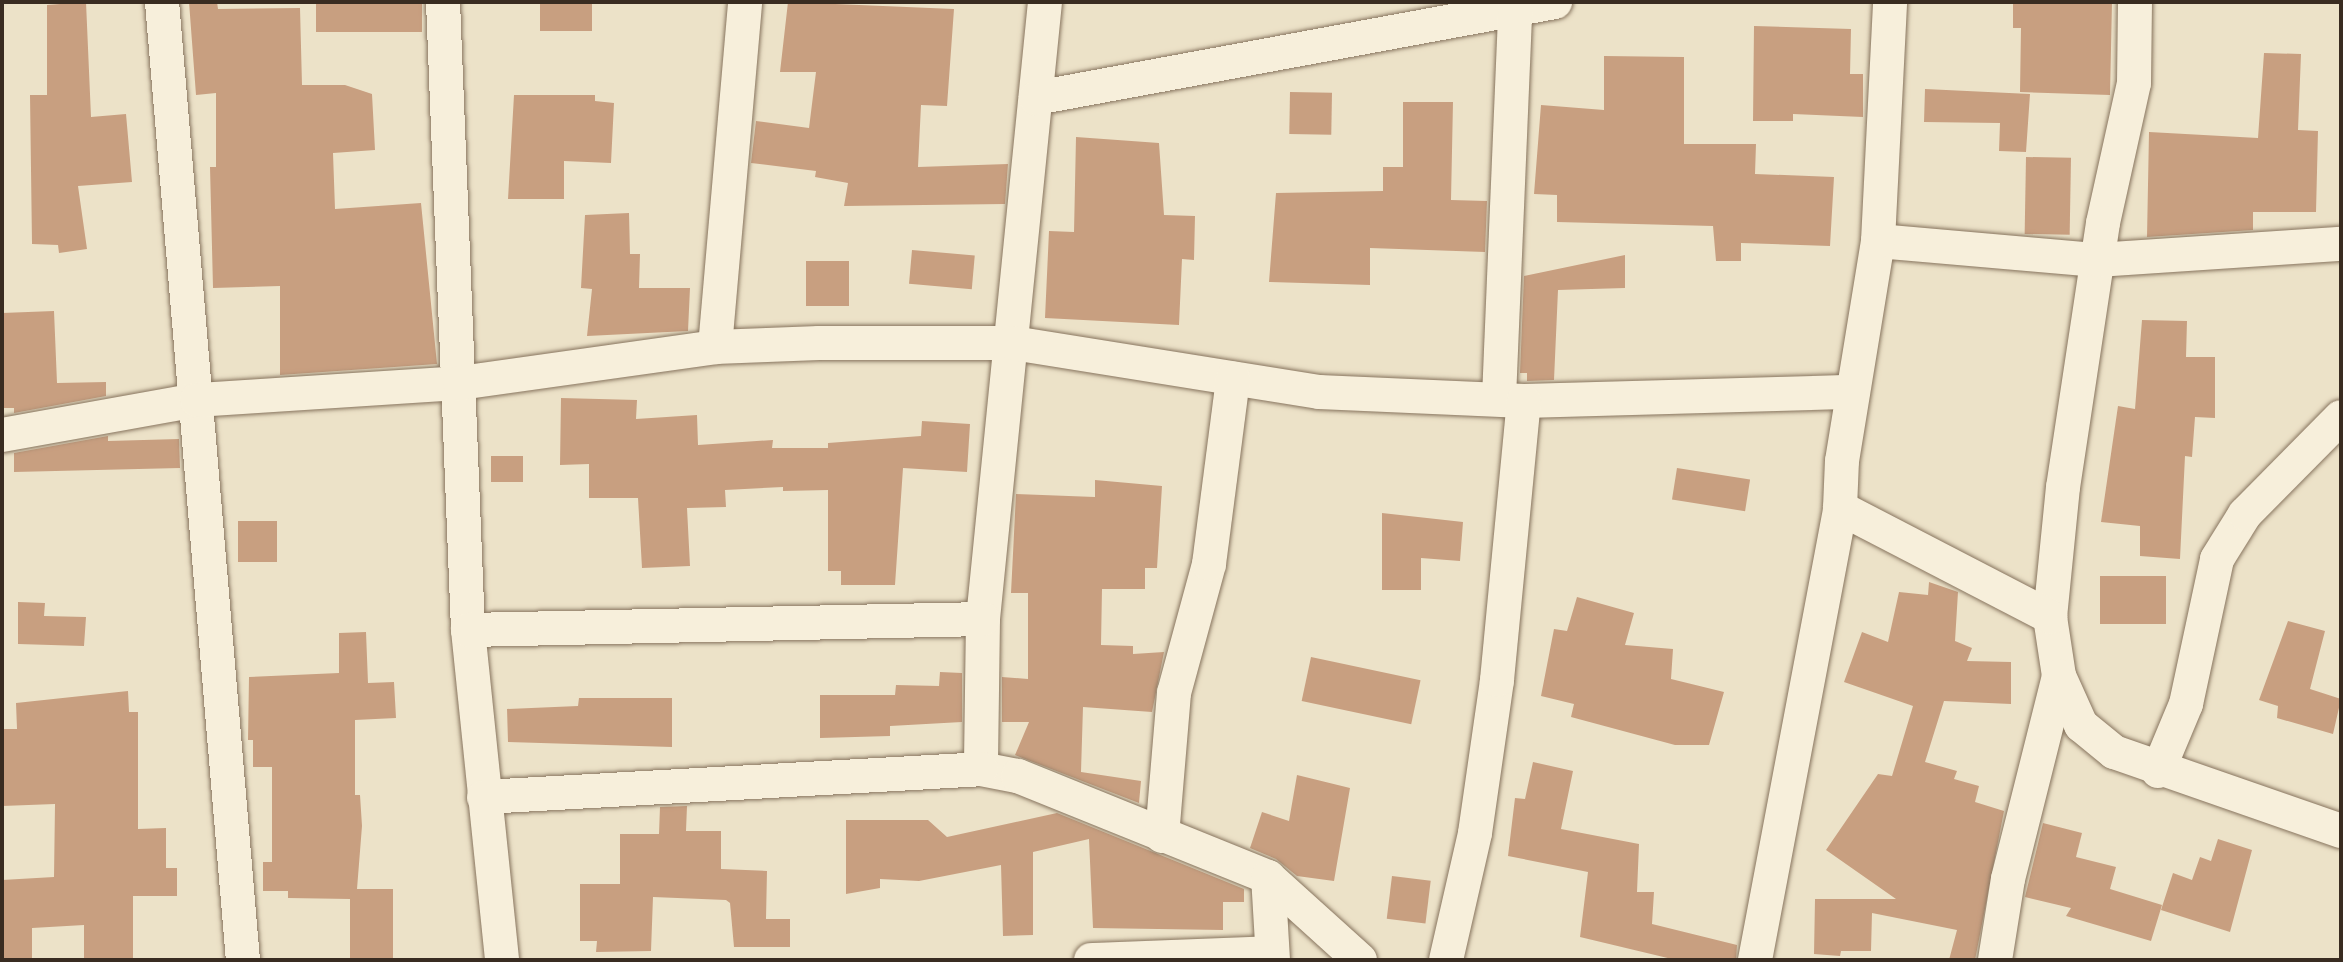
<!DOCTYPE html>
<style>
body{margin:0}
#map{position:relative;width:2343px;height:962px;overflow:hidden;background:#ece2c8;font-family:"PT Serif",serif}
div>[style]{position:absolute}
.building>*{inset:0;background:#c89f80;transform-origin:0 0}
.roads{filter:drop-shadow(0 0 2px #87745e) drop-shadow(0 0 2px #87745e)}
.minor>*{height:34px;margin:-17px;padding:0 17px;transform-origin:17px;border-radius:17px;background:#f7efdb}
span{translate:-50% -50%;white-space:nowrap;text-align:center;line-height:1.15;-webkit-text-stroke:6px #f4ecd7;paint-order:stroke}
.frame{position:absolute;inset:0;border:4px solid #392c21;pointer-events:none}
</style>
<div id="map">
<div class="building">
<i style="clip-path:polygon(86px 2px,91px 117px,126px 114px,132px 182px,78px 186px,87px 249px,59px 253px,58px 245px,32px 244px,30px 95px,47px 95px,47px 5px)"></i>
<i style="clip-path:polygon(189px 2px,217px 2px,218px 9px,300px 8px,302px 85px,345px 85px,372px 94px,375px 150px,333px 153px,335px 209px,421px 203px,437px 364px,280px 375px,280px 286px,213px 288px,210px 167px,216px 167px,216px 93px,196px 95px)"></i>
<i style="left:316px;top:2px;width:106px;height:30px"></i>
<i style="left:540px;top:2px;width:52px;height:29px"></i>
<i style="clip-path:polygon(788px 2px,954px 9px,947px 106px,921px 105px,918px 167px,1008px 164px,1005px 204px,844px 206px,848px 183px,815px 177px,816px 171px,751px 163px,756px 121px,809px 128px,816px 72px,780px 72px)"></i>
<i style="clip-path:polygon(2013px 2px,2112px 2px,2110px 95px,2020px 92px,2021px 28px,2013px 28px)"></i>
<i style="clip-path:polygon(1754px 26px,1851px 29px,1850px 74px,1863px 74px,1863px 117px,1793px 114px,1793px 121px,1753px 121px)"></i>
<i style="clip-path:polygon(2264px 53px,2301px 54px,2298px 130px,2318px 131px,2316px 212px,2253px 212px,2253px 230px,2147px 237px,2149px 132px,2258px 138px)"></i>
<i style="clip-path:polygon(1604px 56px,1684px 57px,1684px 144px,1756px 144px,1755px 174px,1834px 177px,1830px 246px,1741px 243px,1741px 261px,1716px 261px,1713px 226px,1557px 222px,1557px 195px,1534px 194px,1541px 105px,1604px 110px)"></i>
<i style="clip-path:polygon(1925px 89px,2030px 94px,2026px 152px,1999px 151px,2000px 123px,1924px 122px)"></i>
<i style="left:1290px;top:92px;width:42px;height:42px;rotate:1deg"></i>
<i style="clip-path:polygon(514px 95px,595px 95px,595px 101px,614px 103px,611px 163px,564px 161px,564px 199px,508px 199px)"></i>
<i style="clip-path:polygon(1403px 102px,1453px 102px,1451px 200px,1487px 201px,1485px 252px,1370px 248px,1370px 285px,1269px 282px,1276px 193px,1383px 191px,1383px 167px,1403px 167px)"></i>
<i style="clip-path:polygon(1076px 137px,1159px 143px,1164px 215px,1195px 216px,1194px 260px,1182px 259px,1179px 325px,1045px 318px,1049px 231px,1074px 232px)"></i>
<i style="left:2026px;top:157px;width:45px;height:77px;rotate:1deg"></i>
<i style="clip-path:polygon(629px 213px,630px 254px,640px 254px,639px 288px,690px 288px,688px 331px,587px 336px,592px 289px,581px 288px,585px 215px)"></i>
<i style="left:912px;top:250px;width:63px;height:34px;rotate:5deg"></i>
<i style="clip-path:polygon(1625px 255px,1625px 288px,1558px 290px,1554px 380px,1527px 381px,1527px 373px,1520px 373px,1524px 276px)"></i>
<i style="left:806px;top:261px;width:43px;height:45px"></i>
<i style="clip-path:polygon(54px 311px,57px 383px,106px 382px,106px 396px,14px 413px,14px 408px,2px 408px,2px 313px)"></i>
<i style="clip-path:polygon(2142px 320px,2187px 321px,2186px 357px,2215px 357px,2215px 418px,2195px 417px,2192px 457px,2185px 456px,2180px 559px,2140px 556px,2140px 526px,2101px 522px,2118px 406px,2135px 409px)"></i>
<i style="clip-path:polygon(561px 398px,637px 400px,636px 419px,697px 415px,698px 445px,773px 440px,772px 448px,828px 448px,828px 443px,921px 436px,922px 421px,970px 424px,967px 472px,903px 468px,895px 585px,841px 585px,841px 571px,828px 571px,828px 490px,783px 491px,783px 487px,725px 490px,726px 507px,687px 508px,690px 566px,642px 568px,638px 498px,589px 498px,589px 464px,560px 465px)"></i>
<i style="clip-path:polygon(108px 436px,108px 441px,179px 439px,180px 468px,14px 472px,14px 453px)"></i>
<i style="left:491px;top:456px;width:32px;height:26px"></i>
<i style="left:1677px;top:468px;width:74px;height:32px;rotate:9deg"></i>
<i style="clip-path:polygon(1095px 480px,1162px 486px,1157px 568px,1145px 568px,1145px 589px,1102px 589px,1101px 645px,1133px 646px,1133px 654px,1164px 652px,1152px 712px,1083px 707px,1081px 772px,1141px 781px,1139px 803px,1015px 755px,1029px 722px,1002px 722px,1002px 677px,1028px 679px,1028px 593px,1011px 593px,1016px 494px,1095px 497px)"></i>
<i style="clip-path:polygon(1382px 513px,1463px 522px,1460px 561px,1421px 558px,1421px 590px,1382px 590px)"></i>
<i style="left:238px;top:521px;width:39px;height:41px"></i>
<i style="left:2166px;top:576px;width:48px;height:66px;rotate:90deg"></i>
<i style="clip-path:polygon(1929px 582px,1958px 592px,1955px 641px,1972px 648px,1967px 661px,2011px 662px,2011px 704px,1944px 701px,1925px 762px,1957px 771px,1954px 779px,1979px 786px,1975px 802px,2004px 811px,1975px 960px,1949px 960px,1957px 930px,1872px 913px,1871px 951px,1841px 951px,1840px 956px,1814px 954px,1815px 899px,1896px 899px,1826px 850px,1878px 774px,1892px 776px,1913px 706px,1844px 682px,1862px 632px,1888px 642px,1899px 592px,1928px 595px)"></i>
<i style="clip-path:polygon(1577px 597px,1634px 613px,1625px 645px,1673px 649px,1671px 679px,1724px 692px,1709px 745px,1675px 745px,1571px 717px,1574px 704px,1541px 696px,1554px 629px,1567px 631px)"></i>
<i style="clip-path:polygon(18px 602px,45px 603px,44px 616px,86px 617px,84px 646px,18px 644px)"></i>
<i style="clip-path:polygon(2288px 621px,2325px 631px,2310px 689px,2341px 699px,2333px 734px,2277px 718px,2278px 706px,2259px 700px)"></i>
<i style="clip-path:polygon(366px 632px,368px 683px,394px 682px,396px 718px,355px 720px,355px 795px,360px 795px,362px 826px,357px 889px,393px 889px,393px 960px,350px 960px,350px 899px,288px 898px,288px 891px,263px 891px,263px 862px,272px 862px,272px 767px,253px 767px,253px 740px,248px 740px,249px 677px,339px 673px,339px 633px)"></i>
<i style="left:1311px;top:657px;width:112px;height:45px;rotate:12deg"></i>
<i style="clip-path:polygon(940px 672px,962px 673px,962px 722px,890px 726px,890px 736px,820px 738px,820px 695px,895px 695px,896px 685px,939px 686px)"></i>
<i style="clip-path:polygon(128px 691px,129px 712px,138px 712px,138px 829px,166px 828px,166px 868px,177px 868px,177px 896px,133px 896px,133px 960px,84px 960px,84px 925px,32px 928px,32px 960px,2px 960px,2px 880px,54px 877px,55px 804px,2px 806px,2px 729px,17px 729px,16px 703px)"></i>
<i style="clip-path:polygon(579px 698px,672px 698px,672px 747px,508px 742px,507px 709px,578px 706px)"></i>
<i style="clip-path:polygon(1533px 762px,1573px 771px,1561px 829px,1639px 844px,1637px 892px,1654px 892px,1652px 924px,1737px 945px,1736px 960px,1676px 960px,1580px 937px,1588px 872px,1508px 856px,1515px 798px,1525px 799px)"></i>
<i style="clip-path:polygon(1297px 775px,1350px 788px,1334px 881px,1297px 876px,1276px 859px,1250px 848px,1262px 812px,1289px 821px)"></i>
<i style="clip-path:polygon(687px 806px,686px 831px,721px 831px,721px 869px,767px 871px,766px 919px,790px 919px,790px 947px,734px 947px,730px 903px,726px 900px,653px 897px,651px 951px,596px 952px,597px 941px,580px 941px,580px 884px,620px 884px,620px 834px,659px 834px,660px 807px)"></i>
<i style="clip-path:polygon(1057px 813px,1244px 889px,1244px 902px,1223px 902px,1223px 930px,1093px 928px,1089px 839px,1033px 852px,1033px 935px,1003px 936px,1001px 865px,919px 881px,880px 879px,880px 888px,846px 894px,846px 820px,928px 820px,947px 837px)"></i>
<i style="clip-path:polygon(2043px 823px,2082px 833px,2076px 857px,2116px 867px,2110px 889px,2162px 905px,2151px 941px,2066px 916px,2071px 908px,2025px 897px)"></i>
<i style="clip-path:polygon(2218px 839px,2252px 850px,2230px 932px,2161px 910px,2173px 873px,2192px 880px,2200px 857px,2211px 861px)"></i>
<i style="left:1392px;top:876px;width:39px;height:43px;rotate:7deg"></i>
</div>
<div class="roads">
<div class="minor">
<i style="left:162px;top:2px;width:961px;rotate:85.17deg"></i>
<i style="left:443px;top:2px;width:628px;rotate:87.72deg"></i>
<i style="left:468px;top:630px;width:332px;rotate:84.1deg"></i>
<i style="left:1045px;top:2px;width:620px;rotate:95.74deg"></i>
<i style="left:983px;top:619px;width:150px;rotate:90.8deg"></i>
<i style="left:981px;top:769px;width:38px;rotate:11deg"></i>
<i style="left:1018px;top:776px;width:270px;rotate:22deg"></i>
<i style="left:2135px;top:2px;width:81px;rotate:90.7deg"></i>
<i style="left:2134px;top:83px;width:143px;rotate:102.5deg"></i>
<i style="left:2103px;top:223px;width:267px;rotate:98.6deg"></i>
<i style="left:2063px;top:487px;width:131px;rotate:95.7deg"></i>
<i style="left:2050px;top:617px;width:60px;rotate:81.3deg"></i>
<i style="left:2059px;top:676px;width:54px;rotate:65.8deg"></i>
<i style="left:2081px;top:725px;width:43px;rotate:39.3deg"></i>
<i style="left:2114px;top:752px;width:240px;rotate:19.2deg"></i>
<i style="left:1036px;top:98px;width:528px;rotate:-10.48deg"></i>
<i style="left:1878px;top:241px;width:220px;rotate:5deg"></i>
<i style="left:2097px;top:260px;width:245px;rotate:-3.8deg"></i>
<i style="left:715px;top:347px;width:346px;rotate:-85deg"></i>
<i style="left:1499px;top:398px;width:387px;rotate:-87.6deg"></i>
<i style="left:2px;top:435px;width:198px;rotate:-10.2deg"></i>
<i style="left:197px;top:400px;width:264px;rotate:-3.7deg"></i>
<i style="left:460px;top:383px;width:258px;rotate:-8deg"></i>
<i style="left:715px;top:347px;width:104px;rotate:-2.2deg"></i>
<i style="left:819px;top:343px;width:194px"></i>
<i style="left:1013px;top:343px;width:310px;rotate:9.1deg"></i>
<i style="left:1319px;top:392px;width:205px;rotate:2.5deg"></i>
<i style="left:1524px;top:401px;width:329px;rotate:-1.6deg"></i>
<i style="left:1840px;top:508px;width:237px;rotate:27.4deg"></i>
<i style="left:468px;top:630px;width:515px;rotate:-1.22deg"></i>
<i style="left:2158px;top:771px;width:73px;rotate:-67.3deg"></i>
<i style="left:2186px;top:704px;width:148px;rotate:-77.9deg"></i>
<i style="left:2217px;top:559px;width:53px;rotate:-58.1deg"></i>
<i style="left:2245px;top:514px;width:136px;rotate:-45.3deg"></i>
<i style="left:484px;top:797px;width:498px;rotate:-3.2deg"></i>
<i style="left:1162px;top:836px;width:144px;rotate:-85.2deg"></i>
<i style="left:1174px;top:693px;width:134px;rotate:-74.8deg"></i>
<i style="left:1209px;top:564px;width:187px;rotate:-82.6deg"></i>
<i style="left:1091px;top:960px;width:181px;rotate:-2.2deg"></i>
<i style="left:1273px;top:960px;width:83px;rotate:-93.4deg"></i>
<i style="left:1268px;top:877px;width:124px;rotate:42.1deg"></i>
<i style="left:1446px;top:960px;width:130px;rotate:-77.1deg"></i>
<i style="left:1475px;top:833px;width:155px;rotate:-81.8deg"></i>
<i style="left:1497px;top:680px;width:280px;rotate:-84.5deg"></i>
<i style="left:1755px;top:960px;width:460px;rotate:-79.3deg"></i>
<i style="left:1840px;top:508px;width:47px;rotate:-87.6deg"></i>
<i style="left:1842px;top:461px;width:223px;rotate:-80.7deg"></i>
<i style="left:1878px;top:241px;width:239px;rotate:-87.1deg"></i>
<i style="left:1995px;top:960px;width:82px;rotate:-80.9deg"></i>
<i style="left:2008px;top:879px;width:209px;rotate:-75.9deg"></i>
</div>
</div>
<div class="frame"></div>
</div>
